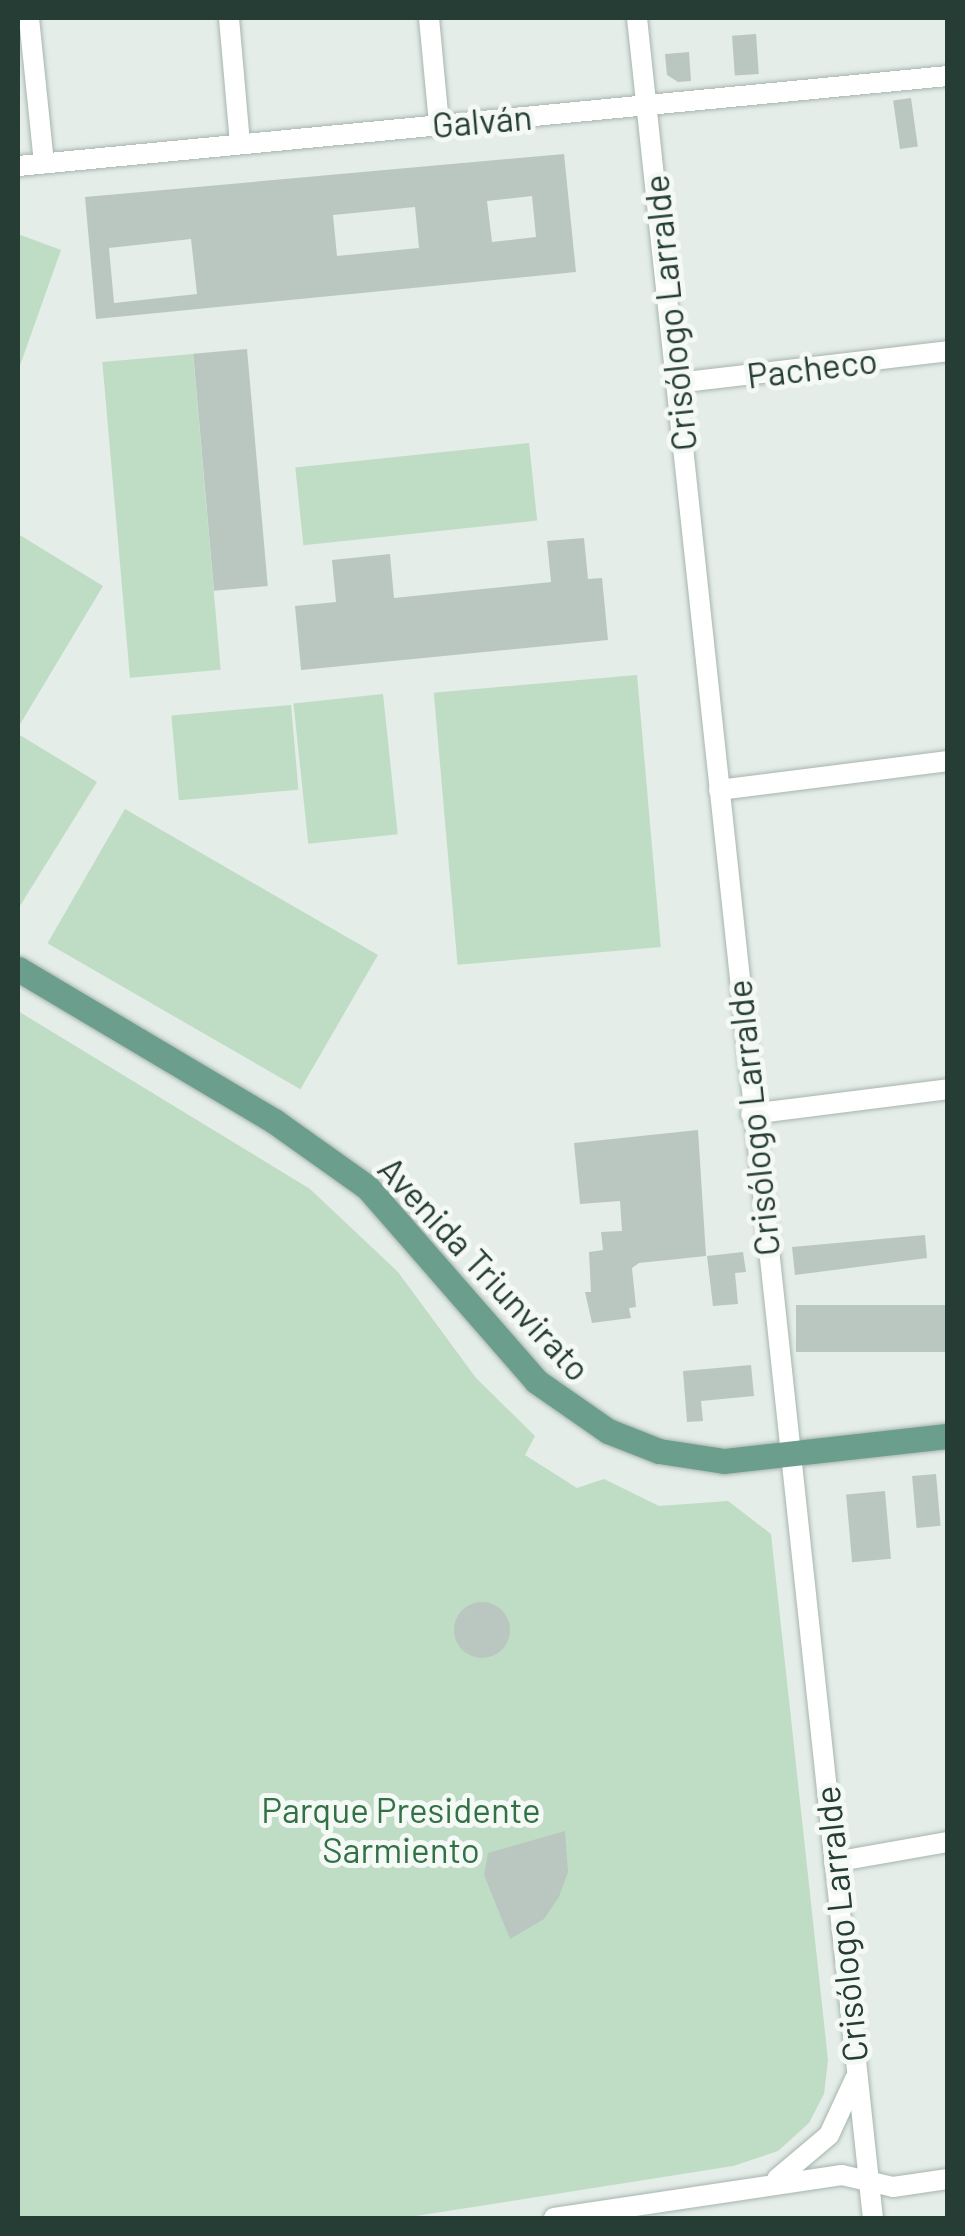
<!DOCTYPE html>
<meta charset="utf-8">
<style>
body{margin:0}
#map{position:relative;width:965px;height:2236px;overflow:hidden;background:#e4ede8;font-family:Barlow,sans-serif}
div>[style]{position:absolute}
.green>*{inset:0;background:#bfdcc4;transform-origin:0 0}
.building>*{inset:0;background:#bac7c1;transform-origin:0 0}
.round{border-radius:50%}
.roads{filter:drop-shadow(0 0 2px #a7b5ae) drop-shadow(0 0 2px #a7b5ae)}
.minor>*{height:20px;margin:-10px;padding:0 10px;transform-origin:10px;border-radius:10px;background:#fff}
.major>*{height:25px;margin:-12.5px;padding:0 12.5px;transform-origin:12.5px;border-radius:12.5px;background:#6c9e8d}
span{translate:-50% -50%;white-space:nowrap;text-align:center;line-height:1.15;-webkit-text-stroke:10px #f5f9f6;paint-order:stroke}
.street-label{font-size:35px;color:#253d34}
.park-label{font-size:35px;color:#327145}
.frame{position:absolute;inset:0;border:20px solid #253d34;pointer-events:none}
</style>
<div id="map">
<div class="green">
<i style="clip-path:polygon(18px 234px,61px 250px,18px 371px)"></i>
<i style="left:193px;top:354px;width:317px;height:91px;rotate:85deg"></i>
<i style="left:529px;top:443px;width:78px;height:235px;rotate:84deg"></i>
<i style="clip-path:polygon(18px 534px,103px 586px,19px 726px,18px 725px)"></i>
<i style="left:637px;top:675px;width:273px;height:204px;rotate:85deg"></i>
<i style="left:383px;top:694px;width:141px;height:90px;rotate:84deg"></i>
<i style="left:291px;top:705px;width:85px;height:120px;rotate:85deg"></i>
<i style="clip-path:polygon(18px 734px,97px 782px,18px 909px)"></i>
<i style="left:125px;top:809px;width:292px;height:155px;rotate:30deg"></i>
<i style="clip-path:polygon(18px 1011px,310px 1189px,398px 1272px,476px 1378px,535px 1436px,525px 1455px,577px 1488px,604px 1479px,659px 1506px,728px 1501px,771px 1534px,828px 2060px,824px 2094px,809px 2123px,778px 2151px,733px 2166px,403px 2218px,18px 2218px)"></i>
</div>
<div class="building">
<i style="left:756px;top:34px;width:40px;height:24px;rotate:86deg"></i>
<i style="clip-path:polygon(689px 52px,691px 81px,678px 82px,667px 75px,665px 54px)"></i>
<i style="left:911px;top:98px;width:49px;height:18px;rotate:82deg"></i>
<i style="clip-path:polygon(evenodd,564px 154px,576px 272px,96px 319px,85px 197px,564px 154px,532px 196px,536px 237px,492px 242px,487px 201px,532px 196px,564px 154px,415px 207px,419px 248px,337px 256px,333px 215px,415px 207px,564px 154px,191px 239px,197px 294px,114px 303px,109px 248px,191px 239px)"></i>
<i style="left:247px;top:349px;width:238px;height:54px;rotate:85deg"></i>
<i style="clip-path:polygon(584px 538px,588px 579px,602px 578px,608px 640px,301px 670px,295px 606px,336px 602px,332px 560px,390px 554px,394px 598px,551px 582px,547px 541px)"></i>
<i style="clip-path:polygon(698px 1130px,706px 1256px,639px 1263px,632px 1268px,636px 1307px,629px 1308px,631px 1318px,592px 1323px,585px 1292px,591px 1292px,589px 1252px,603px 1250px,601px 1232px,622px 1231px,620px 1201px,580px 1204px,574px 1143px)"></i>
<i style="clip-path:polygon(925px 1235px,927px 1258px,795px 1275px,792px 1247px)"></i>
<i style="clip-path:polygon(743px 1252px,746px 1272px,735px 1273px,738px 1304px,713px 1306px,707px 1256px)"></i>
<i style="left:948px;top:1305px;width:47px;height:152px;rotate:90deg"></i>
<i style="clip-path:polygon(751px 1365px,754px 1396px,701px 1401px,703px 1421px,687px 1422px,683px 1371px)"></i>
<i style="left:936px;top:1474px;width:52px;height:24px;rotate:85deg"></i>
<i style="left:885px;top:1491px;width:68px;height:39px;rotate:85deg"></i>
<i class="round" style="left:454px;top:1602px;width:56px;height:56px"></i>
<i style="clip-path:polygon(565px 1831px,568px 1872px,559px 1897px,544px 1919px,510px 1939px,484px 1875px,488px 1853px)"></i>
</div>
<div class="roads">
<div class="minor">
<i style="left:29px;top:18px;width:146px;rotate:84.1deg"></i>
<i style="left:229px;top:18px;width:126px;rotate:85deg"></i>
<i style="left:429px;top:18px;width:106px;rotate:84.6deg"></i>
<i style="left:637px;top:18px;width:2213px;rotate:83.88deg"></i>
<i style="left:18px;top:166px;width:934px;rotate:-5.53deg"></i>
<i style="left:677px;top:383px;width:273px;rotate:-6.7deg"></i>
<i style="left:719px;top:790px;width:231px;rotate:-7.2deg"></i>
<i style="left:751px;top:1114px;width:199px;rotate:-7.2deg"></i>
<i style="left:834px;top:1862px;width:116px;rotate:-10deg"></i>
<i style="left:777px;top:2179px;width:68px;rotate:-40.2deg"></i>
<i style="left:829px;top:2135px;width:62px;rotate:-65.1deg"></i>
<i style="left:554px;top:2218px;width:291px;rotate:-8.5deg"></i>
<i style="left:842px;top:2175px;width:52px;rotate:13.2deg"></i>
<i style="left:893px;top:2187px;width:56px;rotate:-8.3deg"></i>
</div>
<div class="major">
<i style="left:18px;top:969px;width:298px;rotate:30.7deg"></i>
<i style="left:274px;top:1121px;width:114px;rotate:35.4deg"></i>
<i style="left:367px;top:1187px;width:257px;rotate:48.9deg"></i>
<i style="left:536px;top:1381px;width:88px;rotate:34.8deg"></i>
<i style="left:608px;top:1431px;width:55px;rotate:21.4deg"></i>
<i style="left:659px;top:1451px;width:66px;rotate:8.7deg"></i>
<i style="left:724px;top:1461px;width:225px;rotate:-6.4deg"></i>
</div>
</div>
<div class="street-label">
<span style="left:482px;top:120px;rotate:-5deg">Galván</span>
<span style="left:669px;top:313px;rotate:-96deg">Crisólogo Larralde</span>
<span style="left:812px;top:367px;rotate:-7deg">Pacheco</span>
<span style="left:752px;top:1118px;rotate:-96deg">Crisólogo Larralde</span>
<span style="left:485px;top:1268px;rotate:47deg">Avenida Triunvirato</span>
<span style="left:840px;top:1924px;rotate:-96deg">Crisólogo Larralde</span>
</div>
<div class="park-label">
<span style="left:401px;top:1829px">Parque Presidente<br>Sarmiento</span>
</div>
<div class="frame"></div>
</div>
